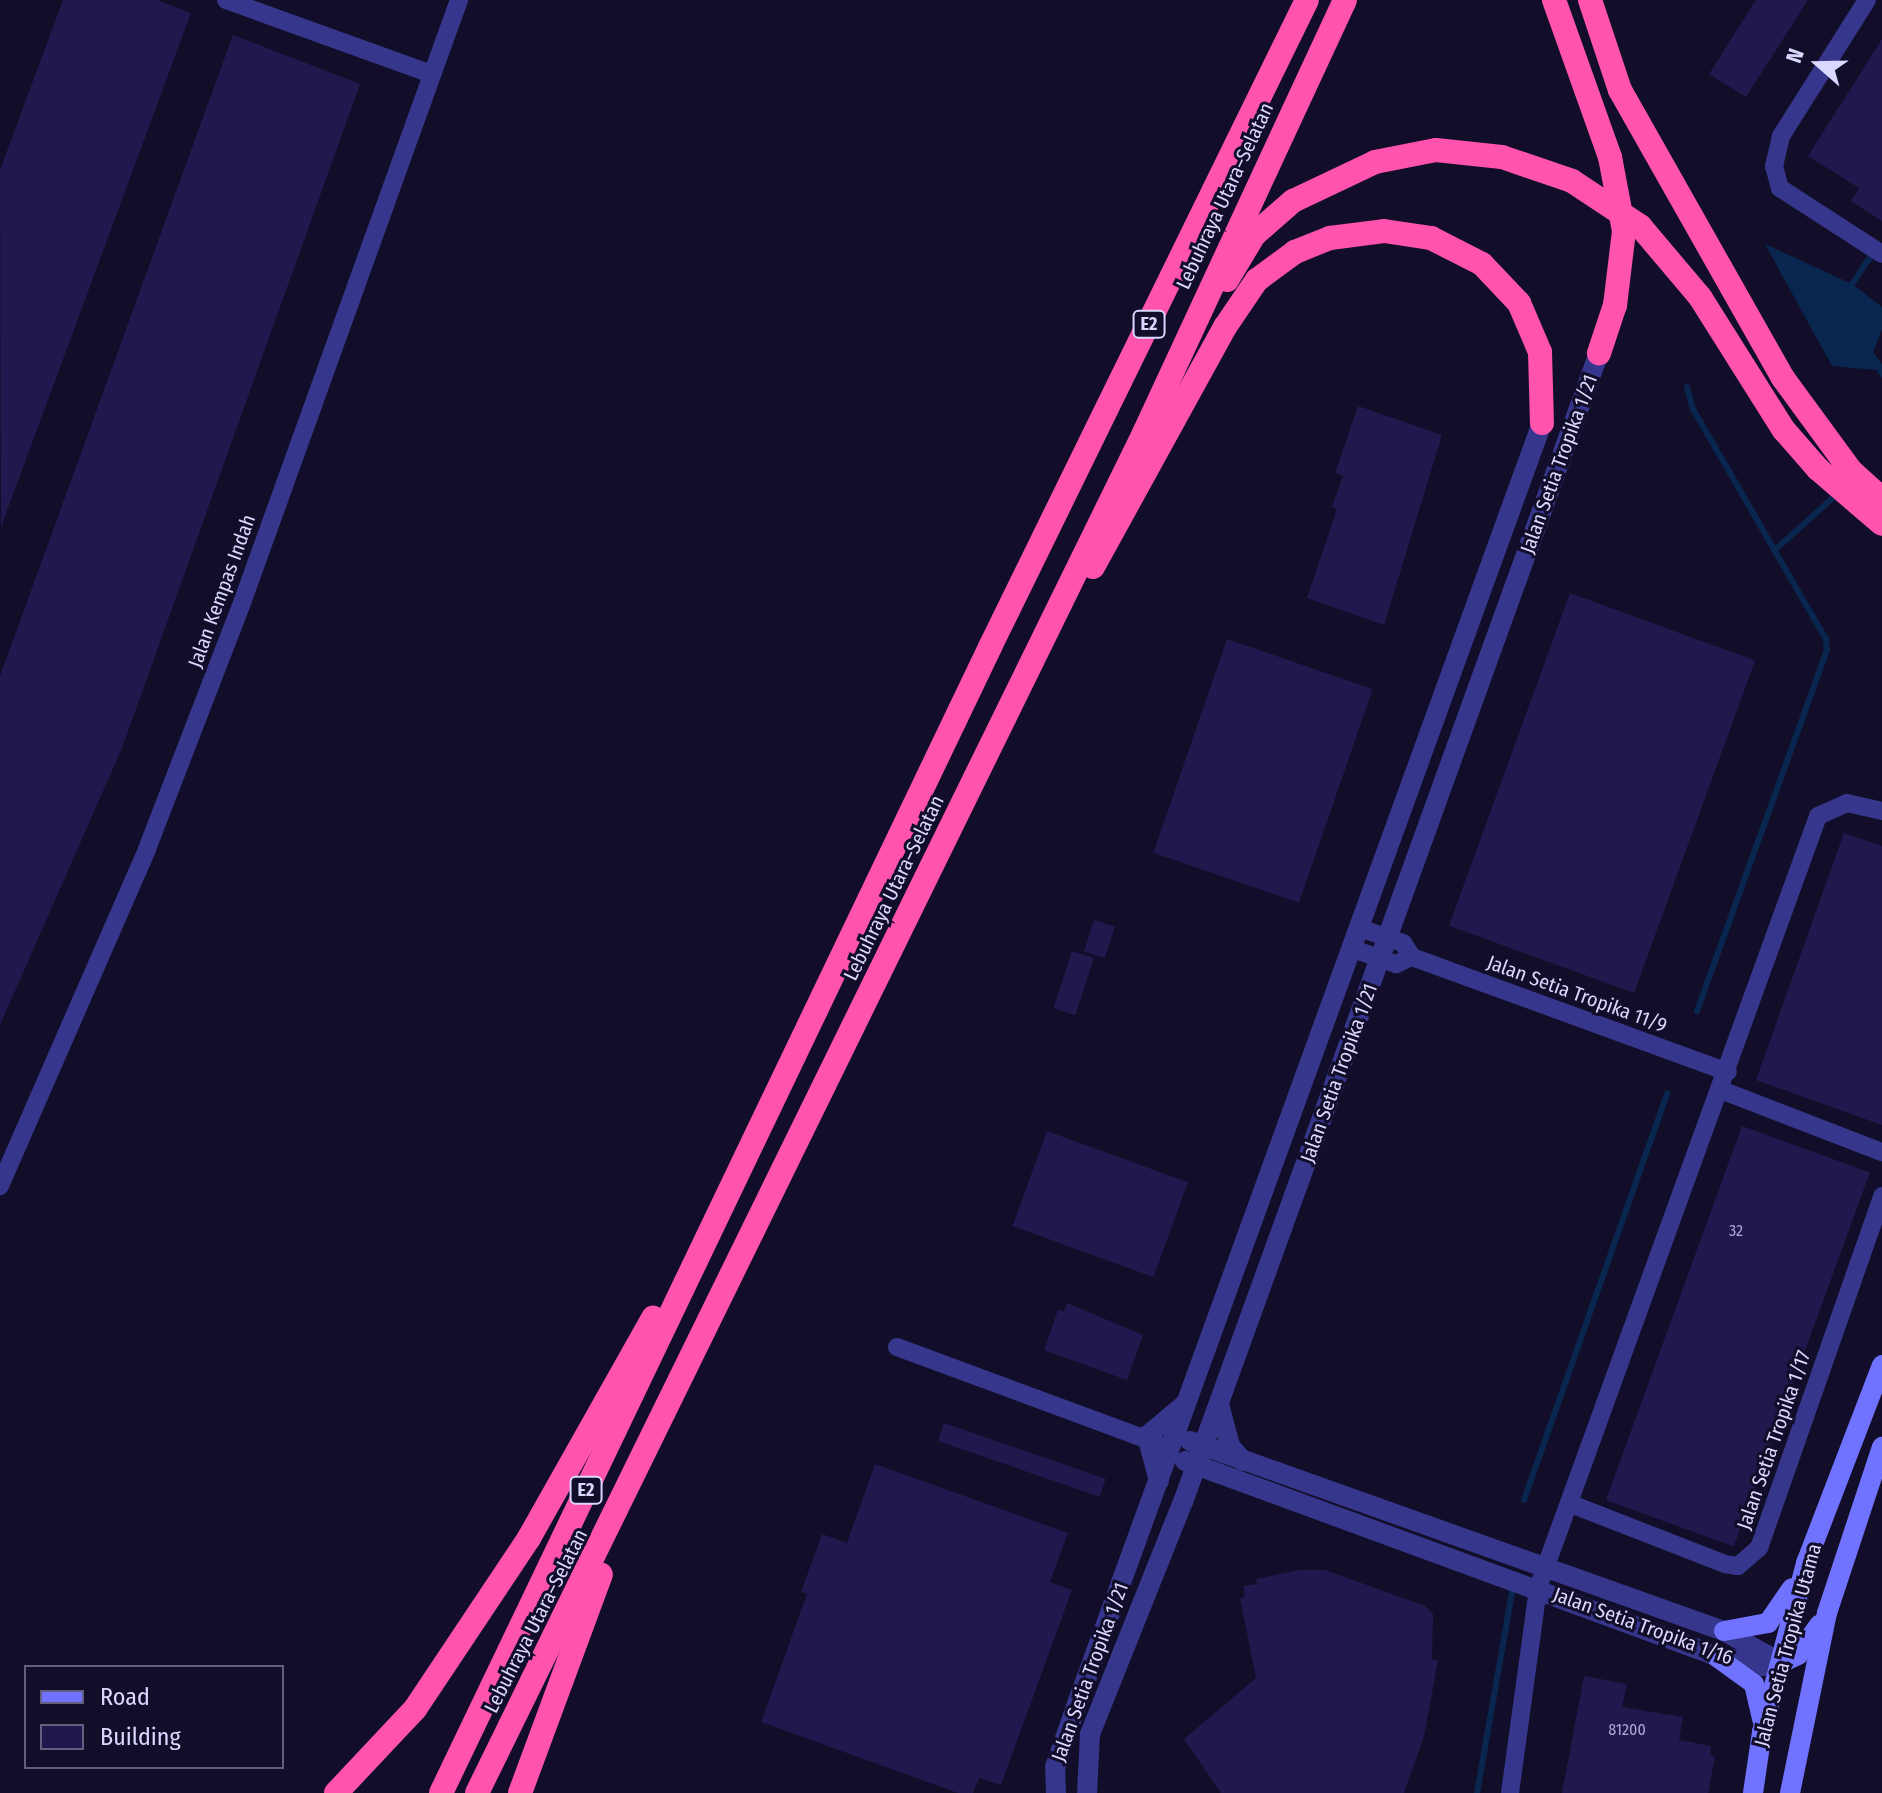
<!DOCTYPE html>
<meta charset="utf-8">
<style>
body{margin:0}
#map{position:relative;width:1882px;height:1793px;overflow:hidden;background:#120e2a;font-family:"Fira Sans Condensed",sans-serif}
div>[style]{position:absolute}
.water>*{inset:0;background:#09264f}
.stream>*{height:6px;margin:-3px;padding:0 3px;transform-origin:3px;border-radius:3px;background:#09264f}
.building>*{inset:0;background:#21194d;transform-origin:0 0}
.minor>*{height:18px;margin:-9px;padding:0 9px;transform-origin:9px;border-radius:9px;background:#36378c}
.tertiary>*{height:20px;margin:-10px;padding:0 10px;transform-origin:10px;border-radius:10px;background:#36378c}
.secondary>*{height:20px;margin:-10px;padding:0 10px;transform-origin:10px;border-radius:10px;background:#6f73ff}
.motorway>*{height:24px;margin:-12px;padding:0 12px;transform-origin:12px;border-radius:12px;background:#ff53ae}
span{translate:-50% -50%;white-space:nowrap;text-align:center;line-height:1.15;-webkit-text-stroke:6px #120e2a;paint-order:stroke}
.number-label{font-size:16px;color:#aca8d2}
.number-label span{-webkit-text-stroke-width:0}
.shield-label span{padding:2px 6px;background:#120e2a;border:2px solid;border-radius:6px;-webkit-text-stroke-width:0}
.shield-label{font-size:18px;color:#dad8ff;font-weight:700}
.street-label{font-size:20px;color:#dad8ff}
.legend{position:absolute;left:24px;top:1665px;width:260px;height:104px;box-sizing:border-box;background:#120e2a;border:2px solid #625f7f;margin:0;padding:10px 14px;list-style:none;font-size:24px;color:#dad8ff}
.legend li{display:flex;align-items:center;gap:16px;height:40px}
.legend b{width:40px;border:2px solid #625f7f}
.north{position:absolute;left:1778px;top:24px;width:80px;height:80px;-webkit-text-stroke:6px #120e2a;paint-order:stroke;rotate:290deg;font-size:22px;font-weight:700;line-height:32px;text-align:center;color:#dad8ff}
.north::after{content:'';display:block;margin:auto;width:28px;height:36px;background:#dad8ff;clip-path:polygon(50% 0,100% 100%,50% 72%,0 100%)}
</style>
<div id="map">
<div class="water">
<i style="clip-path:polygon(1765px 244px,1852px 284px,1882px 307px,1882px 330px,1873px 352px,1882px 364px,1882px 378px,1876px 370px,1832px 366px)"></i>
</div>
<div class="stream">
<i style="left:1852px;top:284px;width:32px;rotate:-56deg"></i>
<i style="left:1687px;top:387px;width:23px;rotate:75deg"></i>
<i style="left:1693px;top:409px;width:266px;rotate:60deg"></i>
<i style="left:1826px;top:639px;width:11px;rotate:85deg"></i>
<i style="left:1827px;top:650px;width:384px;rotate:109.8deg"></i>
<i style="left:1775px;top:550px;width:81px;rotate:-42deg"></i>
<i style="left:1524px;top:1500px;width:431px;rotate:-70.6deg"></i>
<i style="left:1477px;top:1793px;width:210px;rotate:-80.1deg"></i>
</div>
<div class="building">
<i style="clip-path:polygon(63px 0,157px 0,191px 13px,1px 527px,0 170px)"></i>
<i style="clip-path:polygon(1756px 0,1808px 0,1746px 97px,1709px 74px)"></i>
<i style="clip-path:polygon(233px 35px,360px 84px,122px 748px,0 1025px,0 676px)"></i>
<i style="clip-path:polygon(1882px 39px,1882px 221px,1851px 201px,1859px 188px,1808px 156px)"></i>
<i style="clip-path:polygon(1358px 406px,1442px 435px,1384px 625px,1307px 598px,1337px 509px,1332px 507px,1343px 476px,1335px 473px)"></i>
<i style="left:1570px;top:593px;width:197px;height:354px;rotate:20deg"></i>
<i style="left:1227px;top:639px;width:154px;height:226px;rotate:19deg"></i>
<i style="clip-path:polygon(1844px 833px,1882px 846px,1882px 1125px,1756px 1080px)"></i>
<i style="left:1094px;top:920px;width:22px;height:33px;rotate:18deg"></i>
<i style="left:1072px;top:951px;width:23px;height:60px;rotate:18deg"></i>
<i style="left:1742px;top:1126px;width:136px;height:398px;rotate:20deg"></i>
<i style="left:1047px;top:1131px;width:150px;height:101px;rotate:20deg"></i>
<i style="clip-path:polygon(1067px 1303px,1143px 1335px,1127px 1380px,1044px 1350px,1058px 1310px,1064px 1311px)"></i>
<i style="left:944px;top:1423px;width:171px;height:19px;rotate:19deg"></i>
<i style="clip-path:polygon(875px 1464px,1068px 1533px,1050px 1582px,1072px 1590px,1001px 1785px,979px 1778px,973px 1793px,958px 1793px,761px 1722px,807px 1594px,801px 1592px,822px 1534px,847px 1543px)"></i>
<i style="clip-path:polygon(1299px 1570px,1325px 1570px,1425px 1606px,1433px 1614px,1432px 1659px,1438px 1661px,1424px 1736px,1404px 1793px,1221px 1793px,1184px 1739px,1256px 1678px,1240px 1598px,1245px 1597px,1243px 1586px,1257px 1584px,1256px 1579px)"></i>
<i style="clip-path:polygon(1584px 1676px,1627px 1684px,1622px 1707px,1683px 1717px,1679px 1740px,1711px 1746px,1710px 1755px,1715px 1756px,1708px 1793px,1562px 1793px)"></i>
</div>
<div class="minor">
<i style="left:226px;top:0;width:219px;rotate:19.8deg"></i>
<i style="left:1867px;top:0;width:161px;rotate:122.3deg"></i>
<i style="left:1781px;top:136px;width:31px;rotate:103deg"></i>
<i style="left:1774px;top:166px;width:23px;rotate:75deg"></i>
<i style="left:1780px;top:188px;width:121px;rotate:32.9deg"></i>
<i style="left:1360px;top:928px;width:46px;rotate:19.2deg"></i>
<i style="left:1403px;top:943px;width:17px;rotate:57deg"></i>
<i style="left:1353px;top:949px;width:46px;rotate:19.2deg"></i>
<i style="left:1396px;top:964px;width:17px;rotate:-24deg"></i>
<i style="left:1412px;top:957px;width:336px;rotate:20deg"></i>
<i style="left:1721px;top:1090px;width:173px;rotate:21.1deg"></i>
<i style="left:0;top:1186px;width:368px;rotate:-66.4deg"></i>
<i style="left:147px;top:849px;width:267px;rotate:-68.9deg"></i>
<i style="left:243px;top:600px;width:638px;rotate:-70.2deg"></i>
<i style="left:897px;top:1347px;width:276px;rotate:20.3deg"></i>
<i style="left:1571px;top:1504px;width:165px;rotate:21.3deg"></i>
<i style="left:1725px;top:1564px;width:13px;rotate:9deg"></i>
<i style="left:1738px;top:1566px;width:28px;rotate:-41deg"></i>
<i style="left:1759px;top:1548px;width:373px;rotate:-70.7deg"></i>
<i style="left:1510px;top:1793px;width:207px;rotate:-82.2deg"></i>
<i style="left:1538px;top:1588px;width:821px;rotate:-70.06deg"></i>
<i style="left:1818px;top:816px;width:32px;rotate:-24deg"></i>
<i style="left:1847px;top:803px;width:36px;rotate:13deg"></i>
</div>
<div class="tertiary">
<i style="left:1219px;top:1404px;width:43px;rotate:75.3deg"></i>
<i style="left:1230px;top:1446px;width:20px;rotate:49deg"></i>
<i style="left:1190px;top:1441px;width:567px;rotate:19.59deg"></i>
<i style="left:1724px;top:1631px;width:65px;rotate:29.3deg"></i>
<i style="left:1185px;top:1461px;width:563px;rotate:20.14deg"></i>
<i style="left:1714px;top:1655px;width:49px;rotate:12.9deg"></i>
<i style="left:1762px;top:1666px;width:19px;rotate:-9deg"></i>
<i style="left:1159px;top:1481px;width:47px;rotate:-104.9deg"></i>
<i style="left:1147px;top:1436px;width:50px;rotate:-40.1deg"></i>
<i style="left:1056px;top:1793px;width:26px;rotate:-92deg"></i>
<i style="left:1055px;top:1767px;width:67px;rotate:-70.8deg"></i>
<i style="left:1077px;top:1704px;width:1363px;rotate:-70.05deg"></i>
<i style="left:1087px;top:1793px;width:59px;rotate:-87.1deg"></i>
<i style="left:1090px;top:1734px;width:250px;rotate:-68.2deg"></i>
<i style="left:1183px;top:1502px;width:1222px;rotate:-70.1deg"></i>
</div>
<div class="secondary">
<i style="left:1724px;top:1631px;width:45px;rotate:-10.3deg"></i>
<i style="left:1768px;top:1623px;width:42px;rotate:-55.6deg"></i>
<i style="left:1714px;top:1655px;width:49px;rotate:35.9deg"></i>
<i style="left:1754px;top:1684px;width:37px;rotate:77deg"></i>
<i style="left:1781px;top:1663px;width:19px;rotate:-25deg"></i>
<i style="left:1798px;top:1655px;width:37px;rotate:-55deg"></i>
<i style="left:1753px;top:1793px;width:62px;rotate:-81.6deg"></i>
<i style="left:1762px;top:1732px;width:175px;rotate:-75.4deg"></i>
<i style="left:1806px;top:1563px;width:212px;rotate:-69deg"></i>
<i style="left:1790px;top:1793px;width:184px;rotate:-78.4deg"></i>
<i style="left:1827px;top:1613px;width:175px;rotate:-71.7deg"></i>
</div>
<div class="motorway">
<i style="left:1554px;top:0;width:167px;rotate:70.4deg"></i>
<i style="left:1610px;top:157px;width:75px;rotate:79.3deg"></i>
<i style="left:1624px;top:231px;width:75px;rotate:96.9deg"></i>
<i style="left:1615px;top:305px;width:51px;rotate:108.4deg"></i>
<i style="left:1590px;top:0;width:95px;rotate:71.6deg"></i>
<i style="left:1620px;top:90px;width:331px;rotate:60.5deg"></i>
<i style="left:1783px;top:378px;width:115px;rotate:53.8deg"></i>
<i style="left:1851px;top:471px;width:42px;rotate:42.1deg"></i>
<i style="left:1227px;top:280px;width:52px;rotate:-59deg"></i>
<i style="left:1254px;top:235px;width:52px;rotate:-41.1deg"></i>
<i style="left:1293px;top:201px;width:91px;rotate:-25.4deg"></i>
<i style="left:1375px;top:162px;width:62px;rotate:-11.1deg"></i>
<i style="left:1436px;top:150px;width:66px;rotate:6.1deg"></i>
<i style="left:1502px;top:157px;width:74px;rotate:18.9deg"></i>
<i style="left:1572px;top:181px;width:82px;rotate:33.5deg"></i>
<i style="left:1640px;top:226px;width:93px;rotate:49.8deg"></i>
<i style="left:1700px;top:297px;width:156px;rotate:57.8deg"></i>
<i style="left:1783px;top:429px;width:53px;rotate:48.8deg"></i>
<i style="left:1818px;top:469px;width:84px;rotate:40.7deg"></i>
<i style="left:1093px;top:567px;width:274px;rotate:-61.2deg"></i>
<i style="left:1225px;top:327px;width:57px;rotate:-55.8deg"></i>
<i style="left:1257px;top:280px;width:47px;rotate:-36.4deg"></i>
<i style="left:1295px;top:252px;width:38px;rotate:-22deg"></i>
<i style="left:1330px;top:238px;width:54px;rotate:-7.4deg"></i>
<i style="left:1384px;top:231px;width:48px;rotate:8.5deg"></i>
<i style="left:1431px;top:238px;width:57px;rotate:27deg"></i>
<i style="left:1482px;top:264px;width:54px;rotate:46.5deg"></i>
<i style="left:1519px;top:303px;width:53px;rotate:66.8deg"></i>
<i style="left:1540px;top:352px;width:71px;rotate:88.4deg"></i>
<i style="left:336px;top:1793px;width:115px;rotate:-46.8deg"></i>
<i style="left:415px;top:1709px;width:206px;rotate:-56.3deg"></i>
<i style="left:529px;top:1538px;width:253px;rotate:-60.6deg"></i>
<i style="left:441px;top:1793px;width:1271px;rotate:-64.4deg"></i>
<i style="left:990px;top:647px;width:720px;rotate:-63.9deg"></i>
<i style="left:477px;top:1793px;width:1515px;rotate:-63.87deg"></i>
<i style="left:1144px;top:433px;width:477px;rotate:-65.1deg"></i>
<i style="left:520px;top:1793px;width:233px;rotate:-69.7deg"></i>
</div>
<div class="number-label">
<span style="left:1736px;top:1231px">32</span>
<span style="left:1627px;top:1730px">81200</span>
</div>
<div class="shield-label">
<span style="left:1149px;top:324px">E2</span>
<span style="left:586px;top:1490px">E2</span>
</div>
<div class="street-label">
<span style="left:1225px;top:196px;rotate:-65deg">Lebuhraya Utara–Selatan</span>
<span style="left:1559px;top:464px;rotate:-70deg">Jalan Setia Tropika 1/21</span>
<span style="left:222px;top:591px;rotate:-70deg">Jalan Kempas Indah</span>
<span style="left:894px;top:888px;rotate:-64deg">Lebuhraya Utara–Selatan</span>
<span style="left:1577px;top:994px;rotate:20deg">Jalan Setia Tropika 11/9</span>
<span style="left:1339px;top:1073px;rotate:-70deg">Jalan Setia Tropika 1/21</span>
<span style="left:1774px;top:1440px;rotate:-71deg">Jalan Setia Tropika 1/17</span>
<span style="left:536px;top:1621px;rotate:-63deg">Lebuhraya Utara–Selatan</span>
<span style="left:1643px;top:1626px;rotate:20deg">Jalan Setia Tropika 1/16</span>
<span style="left:1788px;top:1645px;rotate:-75deg">Jalan Setia Tropika Utama</span>
<span style="left:1090px;top:1672px;rotate:-70deg">Jalan Setia Tropika 1/21</span>
</div>
<ul class="legend">
<li><b style="height:10px;background:#6f73ff"></b>Road</li>
<li><b style="height:22px;background:#21194d"></b>Building</li>
</ul>
<div class="north">N</div>
</div>
